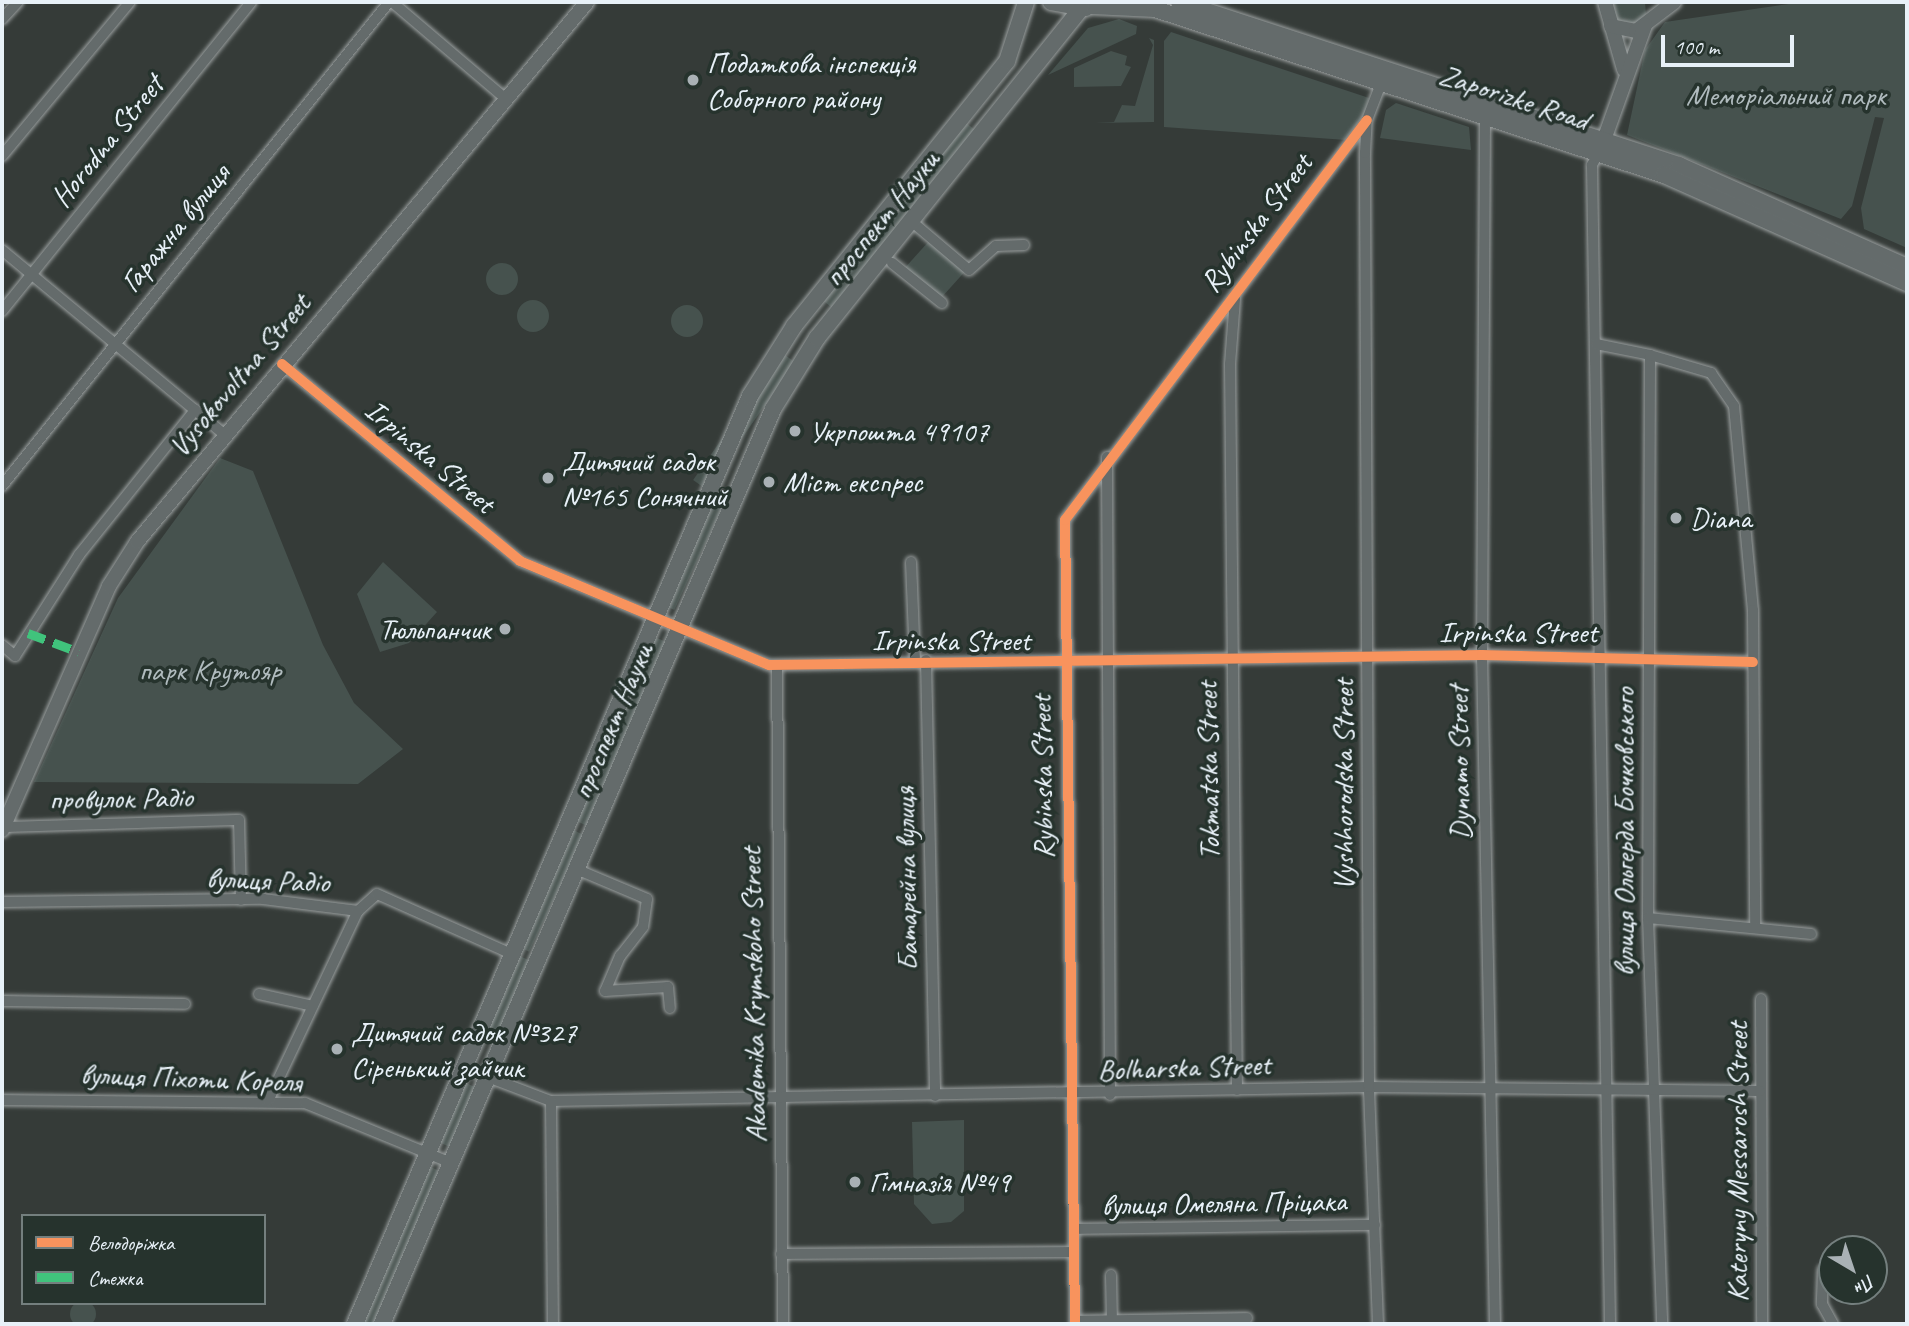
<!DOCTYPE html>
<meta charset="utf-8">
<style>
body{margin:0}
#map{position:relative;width:1909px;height:1326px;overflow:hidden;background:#353b38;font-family:Caveat,sans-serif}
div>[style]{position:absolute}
.green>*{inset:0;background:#46524e;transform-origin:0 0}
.round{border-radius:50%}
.roads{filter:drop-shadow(0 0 2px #9a9f9f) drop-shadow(0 0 2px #9a9f9f)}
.street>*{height:10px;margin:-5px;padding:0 5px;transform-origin:5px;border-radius:5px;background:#646b6b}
.secondary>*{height:14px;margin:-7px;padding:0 7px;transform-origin:7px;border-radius:7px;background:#646b6b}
.primary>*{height:16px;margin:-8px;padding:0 8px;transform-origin:8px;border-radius:8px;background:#646b6b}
.quiet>*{height:9px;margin-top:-4.5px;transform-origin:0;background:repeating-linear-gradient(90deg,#40c37c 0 18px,transparent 0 27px)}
.cycleway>*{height:10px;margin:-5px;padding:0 5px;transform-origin:5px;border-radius:5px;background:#f8935d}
.dots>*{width:19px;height:19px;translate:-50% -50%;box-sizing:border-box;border:4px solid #26332d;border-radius:50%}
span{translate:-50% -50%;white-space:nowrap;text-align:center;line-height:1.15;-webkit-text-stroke:7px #26332d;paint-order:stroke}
.poi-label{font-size:30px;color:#e8f1f8}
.left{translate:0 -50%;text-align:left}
.right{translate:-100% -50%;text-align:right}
.park-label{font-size:30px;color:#b0bbbe}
.street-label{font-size:30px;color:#e8f1f8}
.frame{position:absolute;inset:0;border:4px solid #e8f1f8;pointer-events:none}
.legend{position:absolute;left:21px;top:1214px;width:245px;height:91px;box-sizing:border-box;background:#26332d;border:2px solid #747f7e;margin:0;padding:9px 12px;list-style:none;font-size:21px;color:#e8f1f8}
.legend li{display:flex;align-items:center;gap:14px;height:35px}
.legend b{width:35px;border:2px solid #747f7e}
.north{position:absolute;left:1818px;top:1235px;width:70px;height:70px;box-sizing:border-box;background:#26332d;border:2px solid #747f7e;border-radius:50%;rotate:141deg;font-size:19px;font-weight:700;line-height:28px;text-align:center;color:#e8f1f8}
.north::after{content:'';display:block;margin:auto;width:24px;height:32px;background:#a9b1b5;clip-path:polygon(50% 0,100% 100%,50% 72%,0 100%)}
.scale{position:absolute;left:1661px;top:35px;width:133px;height:32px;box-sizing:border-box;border:4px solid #e8f1f8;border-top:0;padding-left:9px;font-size:21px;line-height:24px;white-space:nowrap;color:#e8f1f8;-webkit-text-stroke:5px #26332d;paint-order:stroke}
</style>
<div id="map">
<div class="green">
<i style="clip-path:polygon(1609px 2px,1645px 2px,1646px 15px,1638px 25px,1620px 27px)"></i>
<i style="clip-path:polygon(1803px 2px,1907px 2px,1907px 248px,1864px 229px,1861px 208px,1884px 118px,1875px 117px,1852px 206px,1841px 219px,1627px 135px,1645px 50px,1665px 22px)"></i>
<i style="clip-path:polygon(1119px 19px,1137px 26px,1136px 34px,1048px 75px,1088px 28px)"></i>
<i style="clip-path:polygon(1171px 32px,1369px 98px,1364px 115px,1346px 140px,1164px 127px,1164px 41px)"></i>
<i style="clip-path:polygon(1149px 38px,1154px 40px,1154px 122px,1095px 123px,1114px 122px,1122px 105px,1135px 106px,1153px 45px)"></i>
<i style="clip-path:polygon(1111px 51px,1127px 56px,1125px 65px,1131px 67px,1121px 86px,1074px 87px,1074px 68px)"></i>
<i style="clip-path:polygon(1396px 103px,1469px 127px,1471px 150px,1380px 138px,1386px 110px)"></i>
<i style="left:965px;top:122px;width:14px;height:228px;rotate:39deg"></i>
<i style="left:930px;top:240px;width:47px;height:39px;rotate:42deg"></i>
<i class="round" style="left:486px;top:263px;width:32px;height:32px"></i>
<i class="round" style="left:517px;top:300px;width:32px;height:32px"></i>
<i class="round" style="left:671px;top:305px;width:32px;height:32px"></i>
<i style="left:782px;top:353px;width:16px;height:155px;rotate:35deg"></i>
<i style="clip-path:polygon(220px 458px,253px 471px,323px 645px,354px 703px,403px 749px,358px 784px,34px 782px,118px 598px)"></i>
<i style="left:711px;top:498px;width:14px;height:117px;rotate:25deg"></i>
<i style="clip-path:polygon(383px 562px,437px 612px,409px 643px,380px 652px,357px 594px)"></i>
<i style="left:652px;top:636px;width:15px;height:200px;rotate:23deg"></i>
<i style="left:571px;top:829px;width:14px;height:129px;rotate:25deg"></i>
<i style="clip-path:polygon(517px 955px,531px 961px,494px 1049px,485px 1030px)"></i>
<i style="left:464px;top:1082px;width:14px;height:65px;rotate:25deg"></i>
<i style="clip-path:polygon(964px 1120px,964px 1211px,951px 1222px,932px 1224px,914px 1204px,912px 1122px)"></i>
<i style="clip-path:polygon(428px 1166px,442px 1172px,377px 1324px,368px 1324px,362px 1322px)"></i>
<i class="round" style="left:70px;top:1301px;width:26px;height:26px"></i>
</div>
<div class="roads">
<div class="street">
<i style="left:392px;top:2px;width:150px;rotate:40.4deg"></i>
<i style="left:2px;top:19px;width:23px;rotate:-47deg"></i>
<i style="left:1485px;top:117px;width:538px;rotate:90.32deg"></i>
<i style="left:1482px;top:655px;width:669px;rotate:88.89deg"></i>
<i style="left:1598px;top:154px;width:13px;rotate:119deg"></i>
<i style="left:1592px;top:165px;width:1159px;rotate:89.11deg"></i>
<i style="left:2px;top:156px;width:200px;rotate:-50.3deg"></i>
<i style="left:910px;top:220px;width:77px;rotate:40.3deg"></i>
<i style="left:969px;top:270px;width:36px;rotate:-42deg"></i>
<i style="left:996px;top:246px;width:28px;rotate:-2deg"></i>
<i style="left:2px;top:250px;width:288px;rotate:39.7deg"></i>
<i style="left:892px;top:263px;width:64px;rotate:38.7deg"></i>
<i style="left:1235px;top:299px;width:65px;rotate:94.4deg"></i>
<i style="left:1230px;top:364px;width:726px;rotate:89.45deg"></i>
<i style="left:2px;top:311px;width:397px;rotate:-51.1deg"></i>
<i style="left:1596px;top:344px;width:55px;rotate:11.5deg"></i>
<i style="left:1650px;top:355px;width:563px;rotate:90.2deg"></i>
<i style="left:1648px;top:918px;width:406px;rotate:88deg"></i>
<i style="left:1650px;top:355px;width:64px;rotate:16.4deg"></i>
<i style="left:1711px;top:373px;width:40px;rotate:55.1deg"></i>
<i style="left:1734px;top:406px;width:205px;rotate:84.7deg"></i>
<i style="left:1753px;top:610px;width:317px;rotate:89.6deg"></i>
<i style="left:282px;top:364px;width:309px;rotate:39.6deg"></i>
<i style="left:520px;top:561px;width:270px;rotate:22.7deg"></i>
<i style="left:769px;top:665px;width:713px;rotate:-0.8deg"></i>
<i style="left:1482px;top:655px;width:271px;rotate:1.5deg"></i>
<i style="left:1107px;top:457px;width:638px;rotate:89.73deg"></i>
<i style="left:2px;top:486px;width:620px;rotate:-51.35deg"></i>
<i style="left:911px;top:562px;width:99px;rotate:87.7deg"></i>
<i style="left:2px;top:645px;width:17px;rotate:40deg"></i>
<i style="left:15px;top:656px;width:120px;rotate:-57.6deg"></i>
<i style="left:79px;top:555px;width:186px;rotate:-51.3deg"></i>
<i style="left:926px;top:660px;width:436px;rotate:88.8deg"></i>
<i style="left:777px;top:665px;width:659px;rotate:89.48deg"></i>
<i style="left:3px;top:827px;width:236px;rotate:-1.7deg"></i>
<i style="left:239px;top:820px;width:80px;rotate:88.6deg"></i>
<i style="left:576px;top:869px;width:77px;rotate:22.9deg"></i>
<i style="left:647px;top:899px;width:28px;rotate:98deg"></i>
<i style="left:643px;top:927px;width:37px;rotate:128deg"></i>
<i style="left:620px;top:956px;width:38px;rotate:113deg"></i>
<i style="left:605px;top:991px;width:63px;rotate:-3.6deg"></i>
<i style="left:668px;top:987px;width:21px;rotate:85deg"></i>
<i style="left:2px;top:902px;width:261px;rotate:-0.7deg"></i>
<i style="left:263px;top:899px;width:96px;rotate:7.2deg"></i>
<i style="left:358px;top:911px;width:25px;rotate:-42deg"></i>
<i style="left:377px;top:894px;width:148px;rotate:24deg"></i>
<i style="left:1648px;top:918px;width:164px;rotate:5.6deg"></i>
<i style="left:259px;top:994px;width:55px;rotate:12.5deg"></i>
<i style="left:1761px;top:999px;width:325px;rotate:89.8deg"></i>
<i style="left:2px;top:1001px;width:183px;rotate:0.9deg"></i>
<i style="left:464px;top:1068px;width:93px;rotate:20.8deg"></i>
<i style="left:551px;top:1101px;width:818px;rotate:-0.98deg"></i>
<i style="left:1369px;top:1087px;width:391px;rotate:0.6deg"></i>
<i style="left:2px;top:1100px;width:303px;rotate:0.6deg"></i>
<i style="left:305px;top:1103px;width:158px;rotate:22.3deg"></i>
<i style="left:268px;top:1101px;width:210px;rotate:-64.7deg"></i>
<i style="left:551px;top:1101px;width:223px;rotate:89.5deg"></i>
<i style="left:1074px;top:1229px;width:301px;rotate:-0.8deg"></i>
<i style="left:781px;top:1254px;width:293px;rotate:-0.4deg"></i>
<i style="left:1823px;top:1270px;width:34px;rotate:92deg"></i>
<i style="left:1822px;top:1304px;width:23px;rotate:61deg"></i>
<i style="left:1111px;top:1275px;width:49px;rotate:88.8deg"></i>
<i style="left:1075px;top:1321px;width:172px;rotate:-1deg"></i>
<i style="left:1075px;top:1324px;width:804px;rotate:-90.71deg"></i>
<i style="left:1065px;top:520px;width:501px;rotate:-52.95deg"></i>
<i style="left:1378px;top:1324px;width:237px;rotate:-92.2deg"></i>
<i style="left:1369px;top:1087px;width:934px;rotate:-90.25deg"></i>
<i style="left:1365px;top:153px;width:33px;rotate:-87deg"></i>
<i style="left:1367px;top:120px;width:40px;rotate:-69deg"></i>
</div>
<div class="secondary">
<i style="left:1605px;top:2px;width:70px;rotate:74.2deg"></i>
<i style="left:1611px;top:26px;width:25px;rotate:11deg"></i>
<i style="left:1636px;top:31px;width:48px;rotate:-37.3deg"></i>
<i style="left:1600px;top:151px;width:134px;rotate:-70.3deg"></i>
<i style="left:2px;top:830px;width:266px;rotate:-66.3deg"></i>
<i style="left:109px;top:586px;width:52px;rotate:-57.5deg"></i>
<i style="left:137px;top:542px;width:703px;rotate:-50.19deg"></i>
</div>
<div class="primary">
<i style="left:1051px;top:2px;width:35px;rotate:10deg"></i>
<i style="left:1179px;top:2px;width:526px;rotate:18.06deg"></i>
<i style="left:1679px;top:165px;width:250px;rotate:24.1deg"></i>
<i style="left:1092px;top:6px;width:63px;rotate:2.7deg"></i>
<i style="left:1155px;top:9px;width:535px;rotate:18.06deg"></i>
<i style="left:1664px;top:175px;width:266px;rotate:24deg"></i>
<i style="left:355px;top:1324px;width:1009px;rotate:-66.94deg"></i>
<i style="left:750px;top:396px;width:83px;rotate:-57.8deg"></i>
<i style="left:794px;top:326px;width:340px;rotate:-51.2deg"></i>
<i style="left:1007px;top:61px;width:62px;rotate:-72.1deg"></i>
<i style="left:382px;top:1324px;width:995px;rotate:-66.86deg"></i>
<i style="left:773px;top:409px;width:84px;rotate:-58.2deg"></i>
<i style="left:817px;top:338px;width:422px;rotate:-51.3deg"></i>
</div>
</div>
<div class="quiet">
<i style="left:28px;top:633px;width:54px;rotate:20.4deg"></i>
</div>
<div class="cycleway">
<i style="left:282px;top:364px;width:309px;rotate:39.6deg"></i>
<i style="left:520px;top:561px;width:270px;rotate:22.7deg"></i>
<i style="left:769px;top:665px;width:713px;rotate:-0.8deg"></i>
<i style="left:1482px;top:655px;width:271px;rotate:1.5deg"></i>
<i style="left:1075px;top:1324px;width:804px;rotate:-90.71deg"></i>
<i style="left:1065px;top:520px;width:501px;rotate:-52.95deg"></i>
</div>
<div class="dots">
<i style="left:693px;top:80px;background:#a9b1b5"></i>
<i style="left:795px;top:431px;background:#a9b1b5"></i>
<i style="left:548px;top:478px;background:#a9b1b5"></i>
<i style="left:769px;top:482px;background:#a9b1b5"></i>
<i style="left:1676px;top:518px;background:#a9b1b5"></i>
<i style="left:505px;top:629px;background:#a9b1b5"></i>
<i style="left:337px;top:1049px;background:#a9b1b5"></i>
<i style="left:855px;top:1182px;background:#a9b1b5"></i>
</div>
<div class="poi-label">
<span class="left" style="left:707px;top:80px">Податкова інспекція<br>Соборного району</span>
<span class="left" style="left:809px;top:431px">Укрпошта 49107</span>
<span class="left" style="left:562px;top:478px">Дитячий садок<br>№165 Сонячний</span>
<span class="left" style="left:783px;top:482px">Міст експрес</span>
<span class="left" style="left:1690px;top:518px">Diana</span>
<span class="right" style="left:491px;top:629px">Тюльпанчик</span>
<span class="left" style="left:351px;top:1049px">Дитячий садок №327<br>Сіренький зайчик</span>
<span class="left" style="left:869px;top:1182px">Гімназія №49</span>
</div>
<div class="park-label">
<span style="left:1786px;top:95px">Меморіальний парк</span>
<span style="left:210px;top:670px">парк Крутояр</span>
</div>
<div class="street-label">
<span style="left:1514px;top:97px;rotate:18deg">Zaporizke Road</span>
<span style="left:107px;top:141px;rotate:-51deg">Horodna Street</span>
<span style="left:881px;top:218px;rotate:-51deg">проспект Науки</span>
<span style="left:1256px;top:223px;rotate:-53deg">Rybinska Street</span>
<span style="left:175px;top:228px;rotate:-51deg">Гаражна вулиця</span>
<span style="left:239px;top:375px;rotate:-50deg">Vysokovoltna Street</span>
<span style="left:430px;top:456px;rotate:40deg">Irpinska Street</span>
<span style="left:1518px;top:632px">Irpinska Street</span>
<span style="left:951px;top:640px">Irpinska Street</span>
<span style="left:612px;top:721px;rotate:-67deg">проспект Науки</span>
<span style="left:1459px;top:763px;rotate:-91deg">Dynamo Street</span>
<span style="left:1208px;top:771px;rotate:-91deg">Tokmatska Street</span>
<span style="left:1042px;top:777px;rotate:-91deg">Rybinska Street</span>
<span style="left:1343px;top:785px;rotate:-90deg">Vyshhorodska Street</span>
<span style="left:121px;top:798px;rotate:-1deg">провулок Радіо</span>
<span style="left:1624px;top:832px;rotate:-90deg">вулиця Ольгерда Бочковського</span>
<span style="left:906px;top:879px;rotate:-91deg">Батарейна вулиця</span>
<span style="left:268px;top:880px;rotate:2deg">вулиця Радіо</span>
<span style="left:753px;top:995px;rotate:-91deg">Akademika Krymskoho Street</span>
<span style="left:1184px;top:1067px;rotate:-2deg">Bolharska Street</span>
<span style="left:191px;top:1078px;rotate:2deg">вулиця Піхоти Короля</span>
<span style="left:1737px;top:1162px;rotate:-90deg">Kateryny Messarosh Street</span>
<span style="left:1224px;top:1203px;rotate:-1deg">вулиця Омеляна Пріцака</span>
</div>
<div class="frame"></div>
<ul class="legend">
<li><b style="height:9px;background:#f8935d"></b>Велодоріжка</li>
<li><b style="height:9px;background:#40c37c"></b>Стежка</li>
</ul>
<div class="north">Пн</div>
<div class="scale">100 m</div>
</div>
